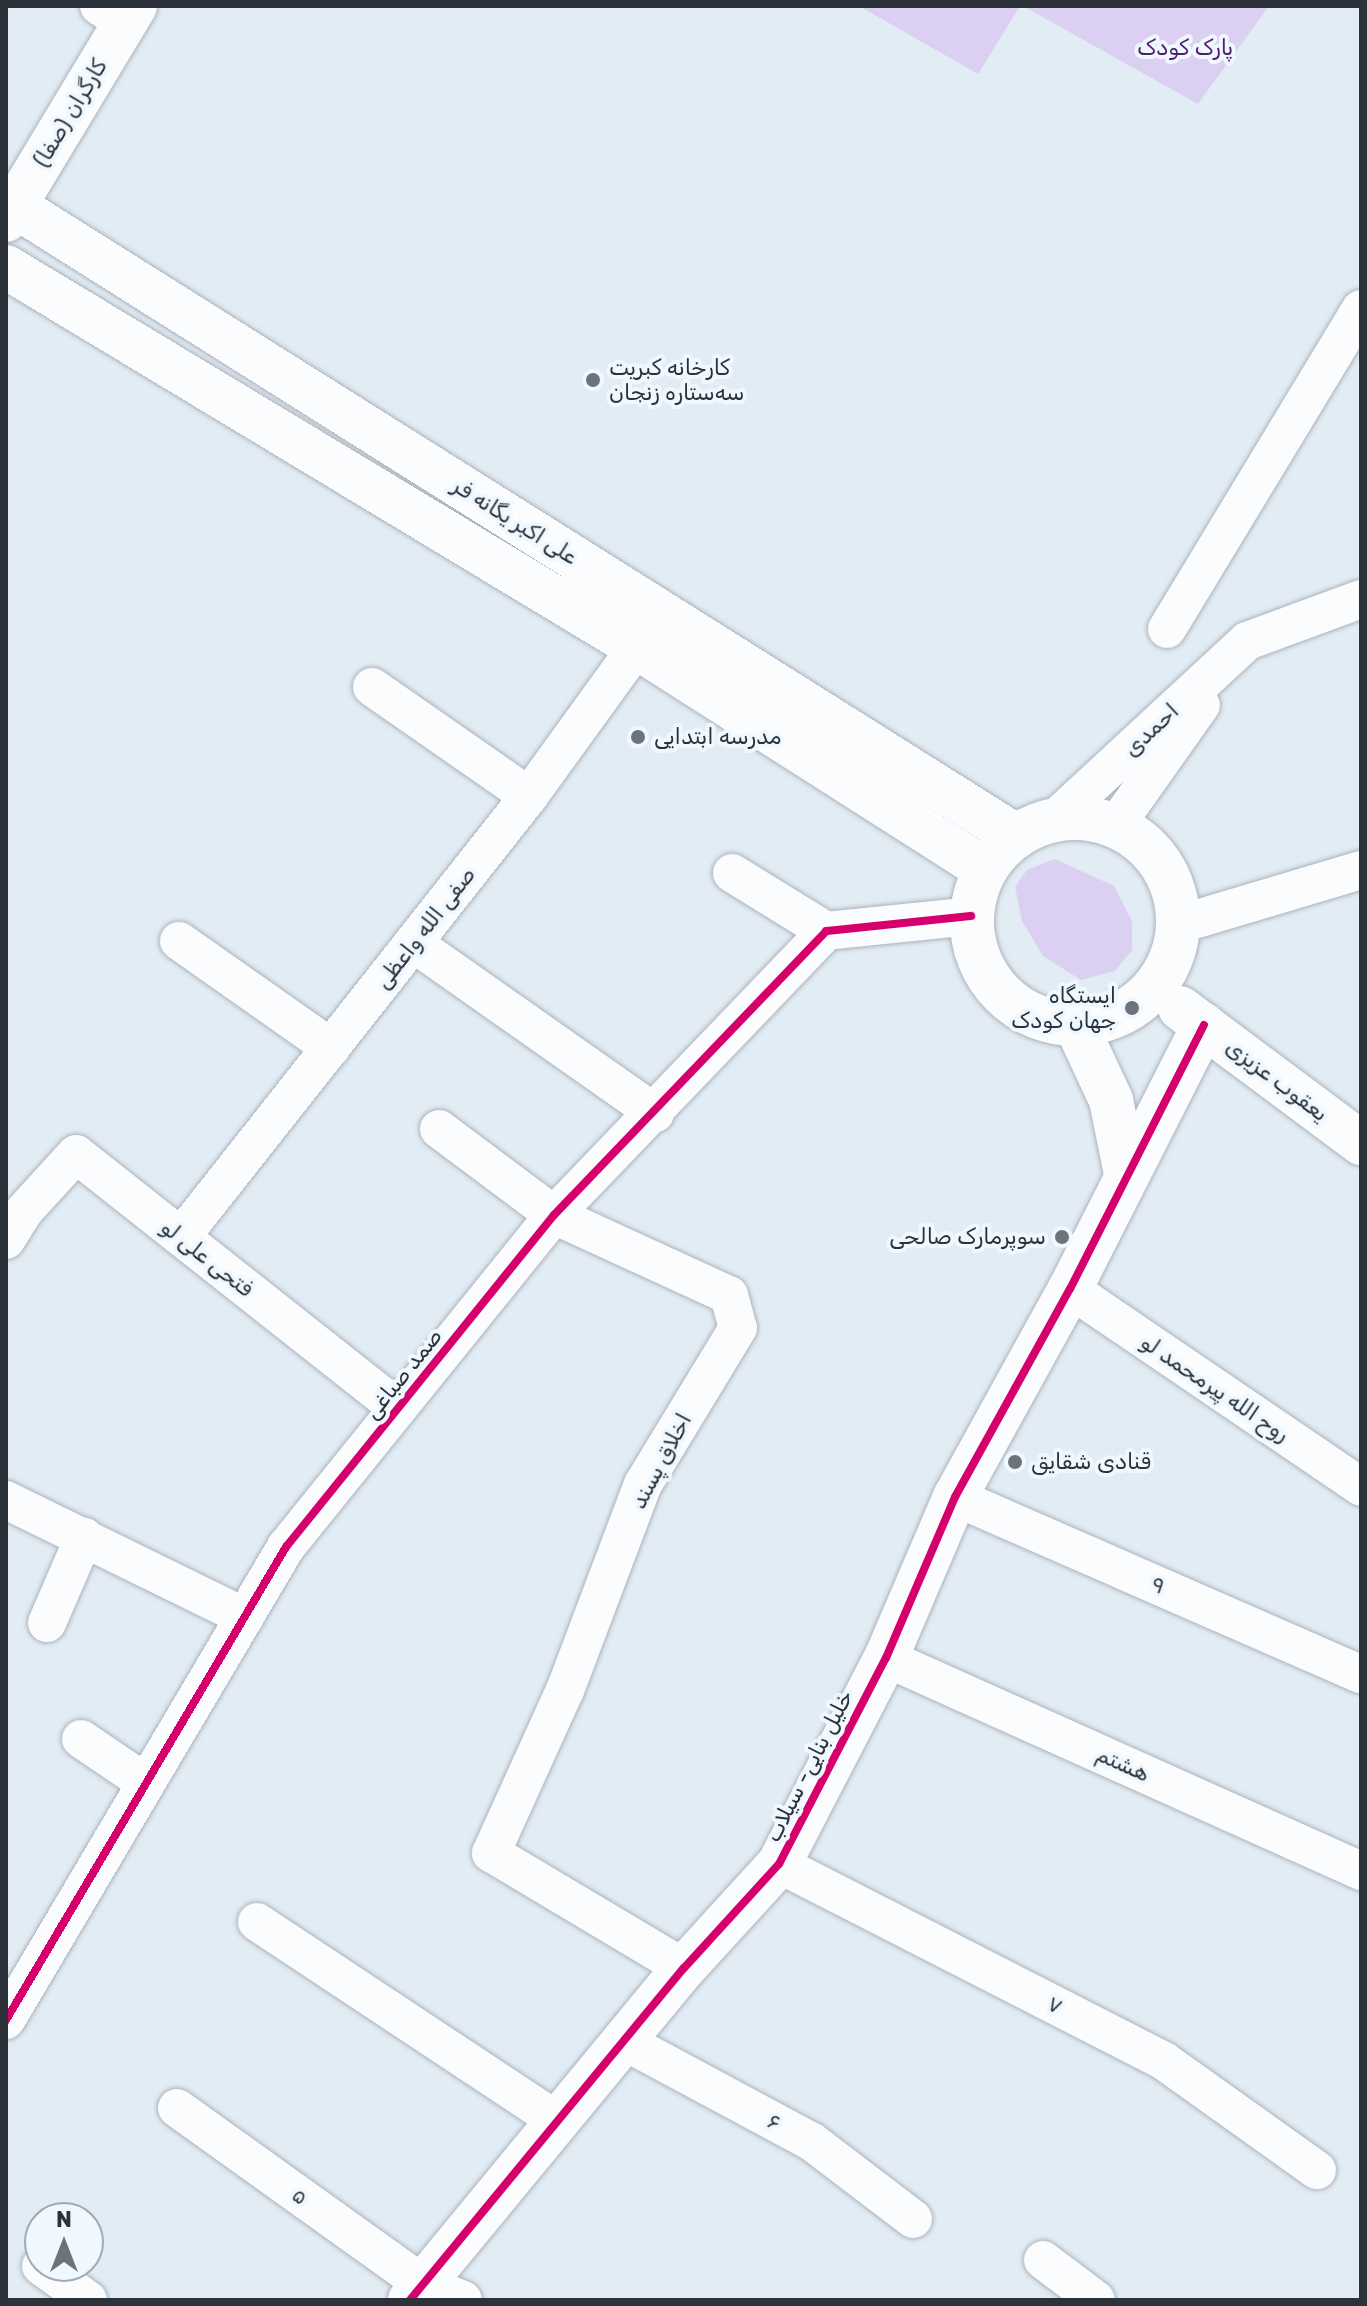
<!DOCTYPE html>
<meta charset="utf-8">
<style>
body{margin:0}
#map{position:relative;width:1367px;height:2306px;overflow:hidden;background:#e2ecf5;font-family:Rubik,"Noto Naskh Arabic",sans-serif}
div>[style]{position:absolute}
.green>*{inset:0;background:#dbcff2}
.roads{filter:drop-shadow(0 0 2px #acb3bb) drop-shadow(0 0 2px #acb3bb)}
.minor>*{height:38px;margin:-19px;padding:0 19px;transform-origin:19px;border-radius:19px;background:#fbfcfe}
.tertiary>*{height:44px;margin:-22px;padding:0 22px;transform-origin:22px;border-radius:22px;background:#fbfcfe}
.tertiary>.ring{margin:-22px;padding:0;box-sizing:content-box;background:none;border:44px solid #fbfcfe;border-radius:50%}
.secondary>*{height:44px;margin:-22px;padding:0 22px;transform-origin:22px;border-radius:22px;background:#fbfcfe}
.cycleway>*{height:8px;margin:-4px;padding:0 4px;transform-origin:4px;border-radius:4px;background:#d6006c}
.dots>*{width:22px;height:22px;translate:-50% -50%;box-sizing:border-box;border:4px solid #f0f8ff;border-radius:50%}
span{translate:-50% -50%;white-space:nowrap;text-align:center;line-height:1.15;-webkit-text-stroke:8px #f0f8ff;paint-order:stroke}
.park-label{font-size:22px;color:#4e1e6e}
.street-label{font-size:22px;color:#2c3239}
.poi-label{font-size:22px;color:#2c3239}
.left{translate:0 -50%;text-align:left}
.right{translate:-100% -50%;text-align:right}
.frame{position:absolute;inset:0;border:8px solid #2c3239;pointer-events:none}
.north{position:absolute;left:24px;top:2202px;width:80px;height:80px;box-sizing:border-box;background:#f0f8ff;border:2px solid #a2a9b0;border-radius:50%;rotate:0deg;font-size:22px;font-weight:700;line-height:32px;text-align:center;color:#2c3239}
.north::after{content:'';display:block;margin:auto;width:28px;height:36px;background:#6c737b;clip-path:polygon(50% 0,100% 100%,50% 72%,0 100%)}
</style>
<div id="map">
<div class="green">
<i style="clip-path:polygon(859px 6px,1020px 6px,978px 74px)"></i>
<i style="clip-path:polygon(1023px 6px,1269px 6px,1198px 104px)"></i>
<i style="clip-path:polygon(1055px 859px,1114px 886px,1132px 921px,1132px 950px,1115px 971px,1081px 980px,1043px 956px,1022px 921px,1015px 887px,1027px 870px)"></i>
</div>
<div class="roads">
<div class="minor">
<i style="left:99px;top:6px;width:31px;rotate:32deg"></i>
<i style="left:1167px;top:629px;width:374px;rotate:-58.8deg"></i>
<i style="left:372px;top:687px;width:191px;rotate:34.8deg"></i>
<i style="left:1055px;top:819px;width:262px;rotate:-42.8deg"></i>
<i style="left:1247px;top:641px;width:121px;rotate:-20.2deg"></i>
<i style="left:1116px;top:825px;width:147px;rotate:-54.7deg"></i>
<i style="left:732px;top:873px;width:110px;rotate:31.7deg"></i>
<i style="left:1180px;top:924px;width:189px;rotate:-16.6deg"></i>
<i style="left:179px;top:941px;width:186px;rotate:35.1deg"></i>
<i style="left:413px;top:943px;width:296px;rotate:35.1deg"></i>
<i style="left:439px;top:1129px;width:144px;rotate:36.8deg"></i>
<i style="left:554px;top:1215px;width:192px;rotate:24.6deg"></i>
<i style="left:729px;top:1295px;width:34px;rotate:75deg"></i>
<i style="left:738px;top:1328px;width:183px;rotate:121.3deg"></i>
<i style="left:643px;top:1484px;width:220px;rotate:110.7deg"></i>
<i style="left:565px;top:1690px;width:179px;rotate:114.4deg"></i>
<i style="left:491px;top:1853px;width:225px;rotate:30.8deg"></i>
<i style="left:181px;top:1237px;width:562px;rotate:-51.72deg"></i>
<i style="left:529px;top:796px;width:211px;rotate:-54.1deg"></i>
<i style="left:6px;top:1240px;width:34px;rotate:-58deg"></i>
<i style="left:24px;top:1211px;width:77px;rotate:-47.6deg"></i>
<i style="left:76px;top:1154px;width:410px;rotate:38.3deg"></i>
<i style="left:1070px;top:1289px;width:352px;rotate:34.2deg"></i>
<i style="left:955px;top:1497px;width:443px;rotate:23.6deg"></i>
<i style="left:6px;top:1500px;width:266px;rotate:26.1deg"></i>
<i style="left:47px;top:1623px;width:94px;rotate:-66.7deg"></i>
<i style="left:886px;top:1658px;width:521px;rotate:24.15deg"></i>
<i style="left:81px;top:1739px;width:78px;rotate:34.1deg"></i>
<i style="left:779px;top:1864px;width:432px;rotate:27.1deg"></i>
<i style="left:1164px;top:2061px;width:188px;rotate:35.5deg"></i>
<i style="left:257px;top:1922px;width:361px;rotate:33.5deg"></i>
<i style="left:6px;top:2020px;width:550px;rotate:-59.38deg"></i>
<i style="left:286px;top:1547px;width:427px;rotate:-51.1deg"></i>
<i style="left:554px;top:1215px;width:393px;rotate:-46.2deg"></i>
<i style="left:826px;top:931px;width:146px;rotate:-5.9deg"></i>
<i style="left:624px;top:2041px;width:213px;rotate:28.2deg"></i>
<i style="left:812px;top:2142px;width:127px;rotate:37.3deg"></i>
<i style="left:177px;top:2108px;width:302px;rotate:35.6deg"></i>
<i style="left:423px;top:2284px;width:43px;rotate:21.8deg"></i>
<i style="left:1043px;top:2260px;width:66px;rotate:37deg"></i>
<i style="left:41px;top:2266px;width:58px;rotate:35.9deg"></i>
</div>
<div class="tertiary">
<i class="ring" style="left:972px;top:818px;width:162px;height:162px"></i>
<i style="left:1180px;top:1008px;width:226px;rotate:36.7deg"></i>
<i style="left:1076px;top:1025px;width:83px;rotate:65deg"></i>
<i style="left:1111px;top:1100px;width:76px;rotate:78.5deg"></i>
<i style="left:410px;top:2300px;width:430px;rotate:-50.5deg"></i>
<i style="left:684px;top:1968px;width:141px;rotate:-47.6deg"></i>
<i style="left:779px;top:1864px;width:232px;rotate:-62.6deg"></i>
<i style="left:886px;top:1658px;width:175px;rotate:-66.8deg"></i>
<i style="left:955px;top:1497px;width:238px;rotate:-61.1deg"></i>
<i style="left:1070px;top:1289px;width:296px;rotate:-63.1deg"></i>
</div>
<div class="secondary">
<i style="left:15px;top:206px;width:1183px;rotate:32.19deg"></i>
<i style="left:6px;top:220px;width:250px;rotate:-58.9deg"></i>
<i style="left:6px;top:267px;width:738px;rotate:31.08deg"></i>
<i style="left:638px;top:648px;width:411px;rotate:32.5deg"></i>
</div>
</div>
<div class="cycleway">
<i style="left:6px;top:2020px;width:550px;rotate:-59.38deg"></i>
<i style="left:286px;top:1547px;width:427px;rotate:-51.1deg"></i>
<i style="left:554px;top:1215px;width:393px;rotate:-46.2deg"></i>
<i style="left:826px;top:931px;width:146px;rotate:-5.9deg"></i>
<i style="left:410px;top:2300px;width:430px;rotate:-50.5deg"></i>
<i style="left:684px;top:1968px;width:141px;rotate:-47.6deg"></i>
<i style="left:779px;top:1864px;width:232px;rotate:-62.6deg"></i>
<i style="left:886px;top:1658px;width:175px;rotate:-66.8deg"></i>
<i style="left:955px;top:1497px;width:238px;rotate:-61.1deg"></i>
<i style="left:1070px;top:1289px;width:296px;rotate:-63.1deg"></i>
</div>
<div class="dots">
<i style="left:593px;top:380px;background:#6c737b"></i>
<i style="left:638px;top:737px;background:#6c737b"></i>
<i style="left:1132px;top:1008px;background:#6c737b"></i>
<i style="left:1062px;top:1237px;background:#6c737b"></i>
<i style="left:1015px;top:1462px;background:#6c737b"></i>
</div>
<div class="park-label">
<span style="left:1185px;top:48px">پارک کودک</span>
</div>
<div class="street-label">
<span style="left:70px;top:113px;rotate:-59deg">کارگران (صفا)</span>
<span style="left:515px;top:521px;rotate:32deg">علی اکبر یگانه فر</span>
<span style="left:1151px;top:730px;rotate:-43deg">احمدی</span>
<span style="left:425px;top:928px;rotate:-52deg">صفی الله واعظی</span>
<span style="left:1277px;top:1080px;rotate:37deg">یعقوب عزیزی</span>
<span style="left:207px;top:1258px;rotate:38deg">فتحی علی لو</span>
<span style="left:403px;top:1374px;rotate:-51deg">صمد صباغی</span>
<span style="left:1215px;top:1388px;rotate:34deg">روح الله پیرمحمد لو</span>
<span style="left:661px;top:1461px;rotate:-62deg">اخلاق پسند</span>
<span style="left:1158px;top:1585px;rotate:24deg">۹</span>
<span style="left:1123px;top:1764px;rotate:24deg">هشتم</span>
<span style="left:809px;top:1766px;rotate:-63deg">خلیل بنایی- سیلاب</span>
<span style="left:1055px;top:2005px;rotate:27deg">۷</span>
<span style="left:774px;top:2122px;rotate:28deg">۶</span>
<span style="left:300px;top:2196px;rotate:36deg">۵</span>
</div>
<div class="poi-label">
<span class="left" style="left:609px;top:380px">کارخانه کبریت<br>سه‌ستاره زنجان</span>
<span class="left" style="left:654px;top:737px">مدرسه ابتدایی</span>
<span class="right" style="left:1116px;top:1008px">ایستگاه<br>جهان کودک</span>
<span class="right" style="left:1046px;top:1237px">سوپرمارک صالحی</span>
<span class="left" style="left:1031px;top:1462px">قنادی شقایق</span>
</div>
<div class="frame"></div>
<div class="north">N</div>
</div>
